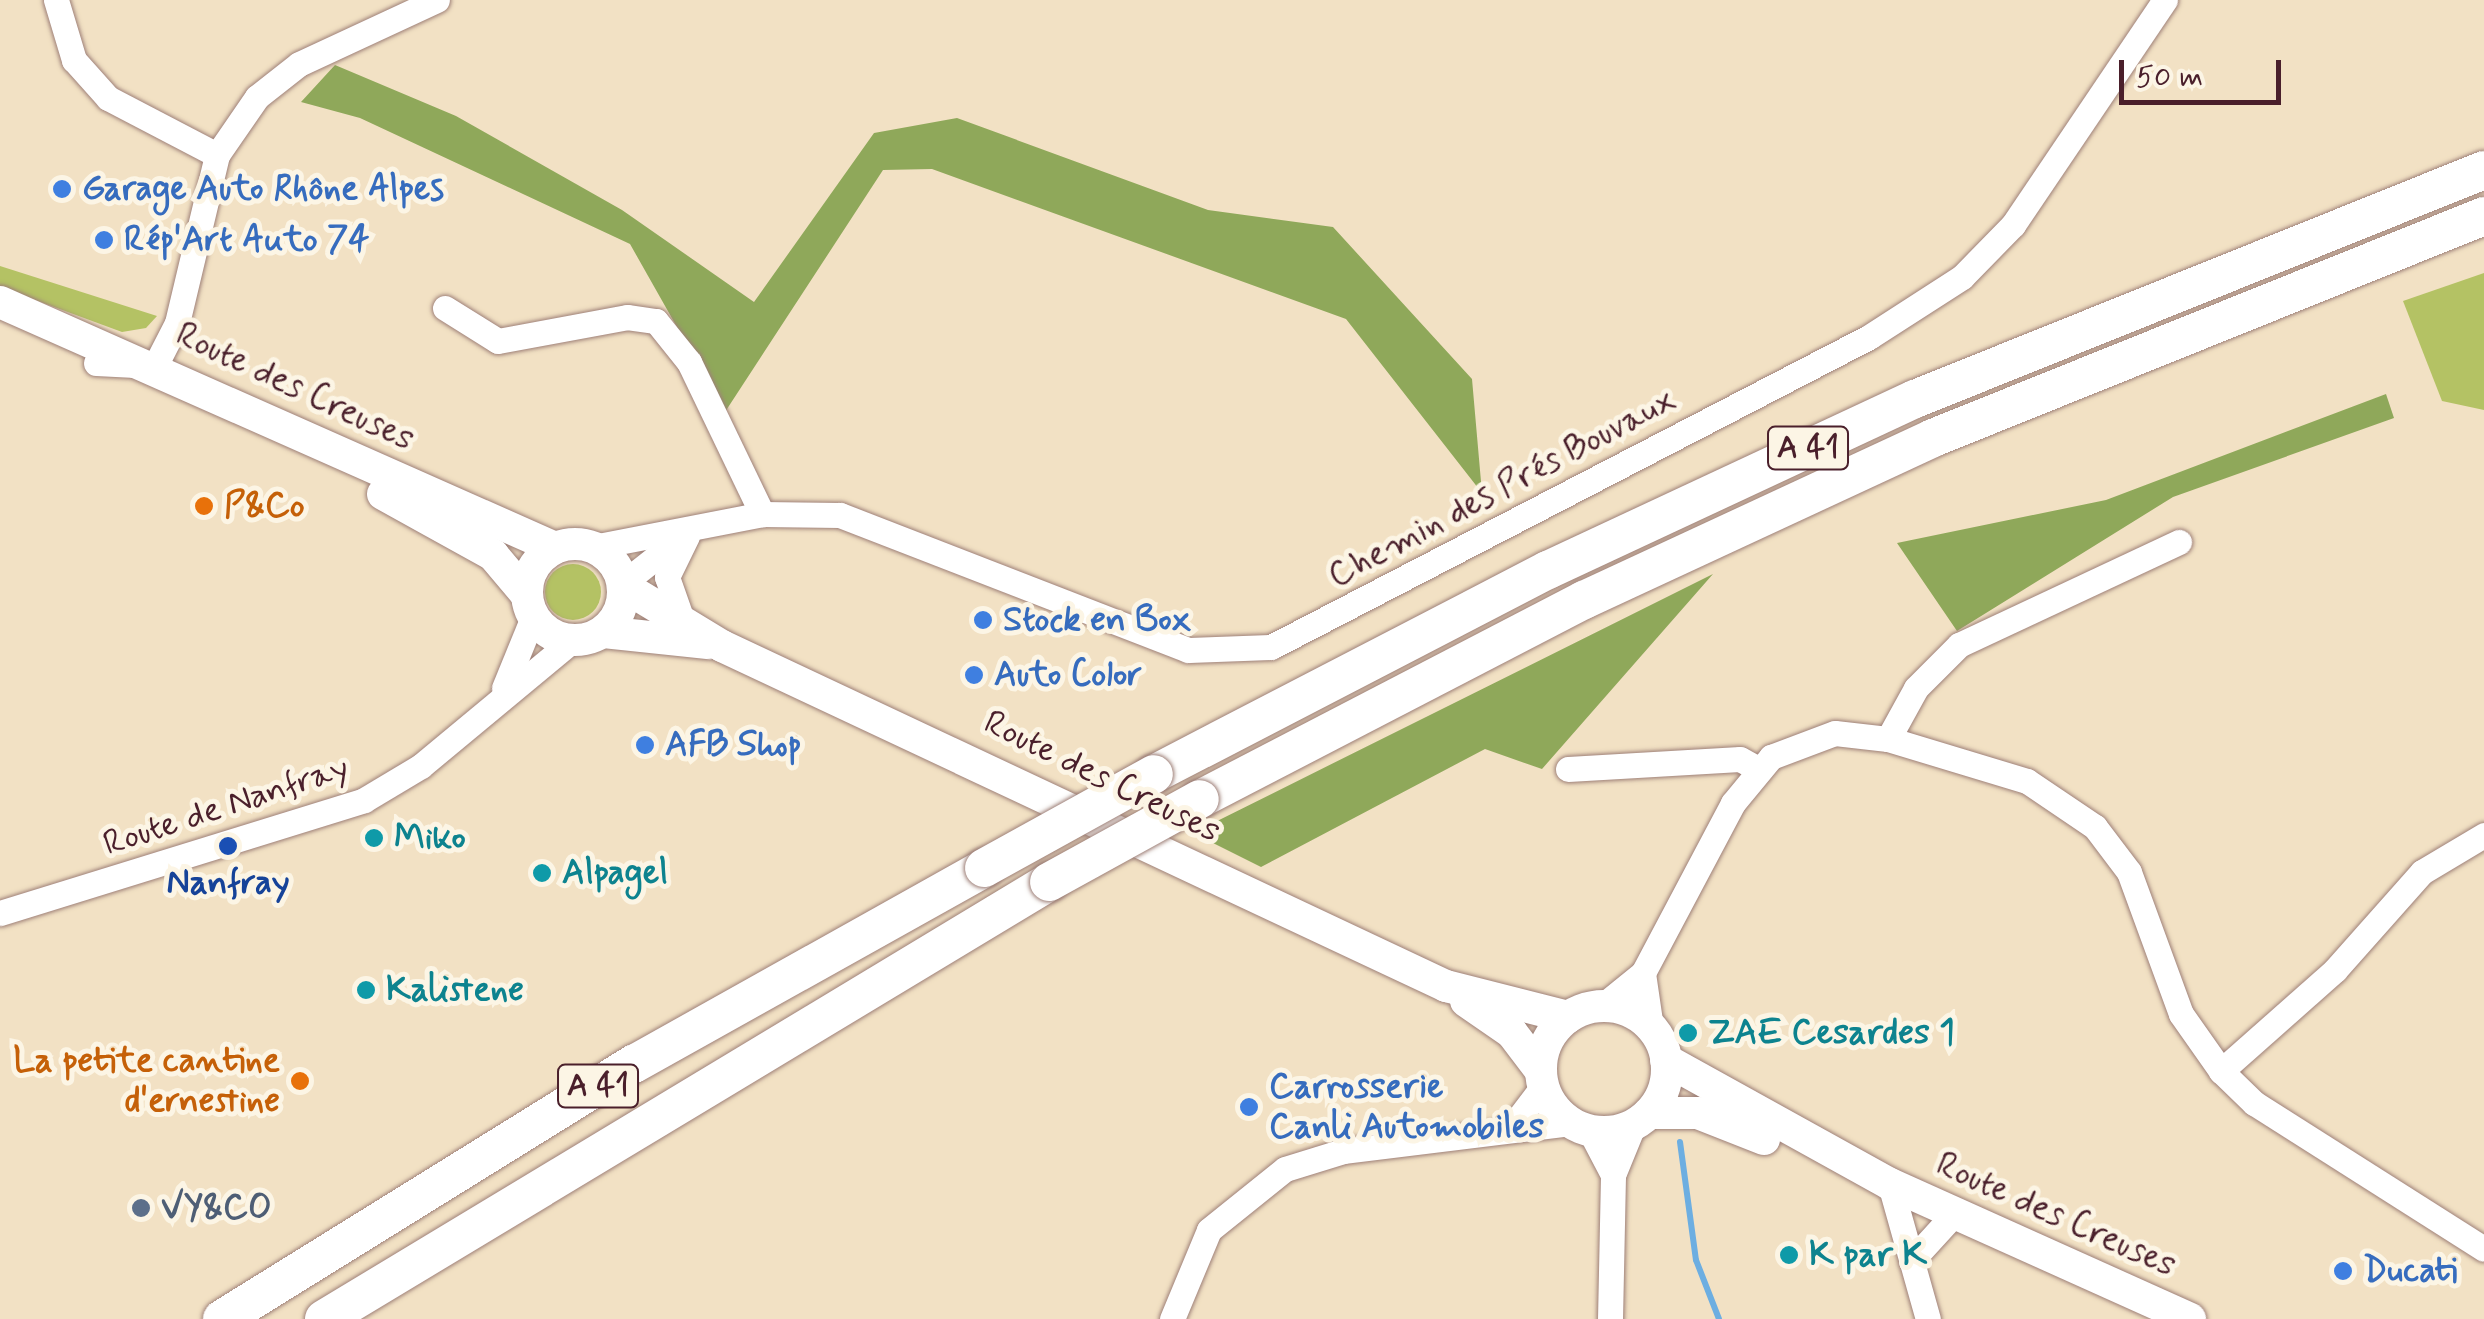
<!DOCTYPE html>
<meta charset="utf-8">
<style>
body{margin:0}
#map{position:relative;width:2484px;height:1319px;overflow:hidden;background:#f2e1c4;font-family:Mynerve,sans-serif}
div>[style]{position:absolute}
.green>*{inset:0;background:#b4c264}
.round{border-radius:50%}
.forest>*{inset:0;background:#8fa85a}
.stream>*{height:6px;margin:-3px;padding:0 3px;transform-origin:3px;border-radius:3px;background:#6daee1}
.roads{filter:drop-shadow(0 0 2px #9e8078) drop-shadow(0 0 2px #9e8078)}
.minor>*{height:25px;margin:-12.5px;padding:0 12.5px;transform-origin:12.5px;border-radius:12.5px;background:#fff}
.major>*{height:32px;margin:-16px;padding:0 16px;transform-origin:16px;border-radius:16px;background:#fff}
.major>.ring{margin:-16px;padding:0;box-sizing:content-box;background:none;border:32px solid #fff;border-radius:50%}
.highway>*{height:38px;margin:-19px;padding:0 19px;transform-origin:19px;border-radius:19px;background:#fff}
.bridges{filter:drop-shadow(0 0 2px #9e8078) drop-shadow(0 0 2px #9e8078)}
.highway-bridge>*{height:38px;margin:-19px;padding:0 19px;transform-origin:19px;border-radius:19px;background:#fff}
.dots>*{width:28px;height:28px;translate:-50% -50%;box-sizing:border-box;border:5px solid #fcf5e5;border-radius:50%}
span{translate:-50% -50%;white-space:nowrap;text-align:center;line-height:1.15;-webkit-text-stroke:10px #fcf5e5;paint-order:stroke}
.shield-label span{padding:2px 8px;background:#fcf5e5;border:2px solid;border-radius:8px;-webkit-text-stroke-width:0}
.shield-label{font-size:32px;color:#4a1f2b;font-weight:700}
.shop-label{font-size:35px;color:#366cbe;font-weight:700}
.left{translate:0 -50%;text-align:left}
.street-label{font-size:35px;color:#4a1f2b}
.food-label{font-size:35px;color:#c56008;font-weight:700}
.right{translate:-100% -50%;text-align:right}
.culture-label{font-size:35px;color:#0d838f;font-weight:700}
.transit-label{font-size:35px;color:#164399;font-weight:700}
.service-label{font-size:35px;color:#4e5e75;font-weight:700}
.scale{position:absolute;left:2119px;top:60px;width:162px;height:45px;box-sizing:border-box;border:5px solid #4a1f2b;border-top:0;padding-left:12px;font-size:30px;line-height:35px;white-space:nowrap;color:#4a1f2b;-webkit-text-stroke:8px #fcf5e5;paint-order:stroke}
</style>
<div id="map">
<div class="green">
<i style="clip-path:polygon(0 266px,157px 316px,146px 328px,122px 332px,0 287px)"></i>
<i style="clip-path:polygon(2484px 273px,2484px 410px,2442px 401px,2403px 301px)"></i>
<i class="round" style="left:545px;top:564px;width:56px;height:56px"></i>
</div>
<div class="forest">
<i style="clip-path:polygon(335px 65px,456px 116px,622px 210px,754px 302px,874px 133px,957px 118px,1208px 210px,1333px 227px,1472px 379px,1482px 493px,1346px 319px,932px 169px,883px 170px,725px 412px,630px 244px,360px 118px,301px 102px)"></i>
<i style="clip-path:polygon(2386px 394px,2394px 418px,2173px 497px,1957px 631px,1897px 543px,2106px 500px)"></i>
<i style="clip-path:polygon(1713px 574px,1542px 769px,1485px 749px,1261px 867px,1193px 833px)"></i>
</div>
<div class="stream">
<i style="left:1680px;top:1142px;width:119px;rotate:82.3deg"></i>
<i style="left:1696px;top:1260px;width:63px;rotate:68.7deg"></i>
</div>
<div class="roads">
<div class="minor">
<i style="left:56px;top:0;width:63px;rotate:73.3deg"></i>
<i style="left:74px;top:60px;width:51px;rotate:48.2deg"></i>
<i style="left:108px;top:98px;width:123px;rotate:27.6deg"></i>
<i style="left:445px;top:308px;width:62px;rotate:31.9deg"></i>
<i style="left:498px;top:341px;width:131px;rotate:-10.5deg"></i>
<i style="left:627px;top:317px;width:29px;rotate:8deg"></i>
<i style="left:656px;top:321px;width:53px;rotate:51.2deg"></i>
<i style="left:689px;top:362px;width:169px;rotate:64.3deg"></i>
<i style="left:96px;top:363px;width:59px;rotate:2.9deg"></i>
<i style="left:155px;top:366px;width:48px;rotate:-62.9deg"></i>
<i style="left:177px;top:323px;width:173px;rotate:-76.6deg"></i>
<i style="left:217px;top:155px;width:70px;rotate:-55.4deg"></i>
<i style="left:257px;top:97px;width:53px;rotate:-38.2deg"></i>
<i style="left:299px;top:64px;width:152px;rotate:-24.9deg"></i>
<i style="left:593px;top:547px;width:172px;rotate:-11deg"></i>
<i style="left:762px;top:514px;width:78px;rotate:0.7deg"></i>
<i style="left:840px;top:515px;width:373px;rotate:21.2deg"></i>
<i style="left:1188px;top:650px;width:83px;rotate:-2.1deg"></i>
<i style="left:1271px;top:647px;width:674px;rotate:-27.4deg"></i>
<i style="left:1869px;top:337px;width:111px;rotate:-32.8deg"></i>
<i style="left:1962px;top:277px;width:73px;rotate:-45.6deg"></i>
<i style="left:2013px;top:225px;width:272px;rotate:-56deg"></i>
<i style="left:622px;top:584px;width:73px;rotate:-38.3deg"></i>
<i style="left:681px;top:617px;width:42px;rotate:-109.3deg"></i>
<i style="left:667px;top:577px;width:46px;rotate:-64deg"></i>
<i style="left:504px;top:688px;width:77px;rotate:-67.8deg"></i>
<i style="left:1888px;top:739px;width:58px;rotate:-61.2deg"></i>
<i style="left:1916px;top:688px;width:61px;rotate:-45deg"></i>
<i style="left:1959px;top:645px;width:243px;rotate:-25.1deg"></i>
<i style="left:1568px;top:769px;width:172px;rotate:-3.3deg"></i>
<i style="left:1740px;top:759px;width:21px;rotate:29deg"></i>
<i style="left:0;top:913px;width:381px;rotate:-17.2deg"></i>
<i style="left:364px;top:800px;width:66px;rotate:-30.8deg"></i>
<i style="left:421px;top:766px;width:197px;rotate:-39.7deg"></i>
<i style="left:1643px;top:973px;width:56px;rotate:81.7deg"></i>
<i style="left:1601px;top:1007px;width:54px;rotate:-39deg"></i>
<i style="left:1643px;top:973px;width:192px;rotate:-62.1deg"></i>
<i style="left:1733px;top:803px;width:60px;rotate:-50.4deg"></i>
<i style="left:1771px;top:757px;width:68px;rotate:-20.6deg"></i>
<i style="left:1835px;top:733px;width:53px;rotate:6.5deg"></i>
<i style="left:1888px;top:739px;width:145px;rotate:16.8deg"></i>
<i style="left:2027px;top:781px;width:82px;rotate:34.1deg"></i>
<i style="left:2095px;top:827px;width:56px;rotate:52.9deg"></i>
<i style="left:2129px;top:872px;width:151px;rotate:69.9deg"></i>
<i style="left:2181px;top:1014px;width:70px;rotate:54.9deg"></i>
<i style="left:2221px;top:1071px;width:46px;rotate:44.1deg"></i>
<i style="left:2254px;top:1103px;width:272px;rotate:32.4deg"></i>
<i style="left:2221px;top:1071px;width:152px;rotate:-41.5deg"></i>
<i style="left:2335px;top:970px;width:131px;rotate:-48.4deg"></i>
<i style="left:2422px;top:872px;width:72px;rotate:-30.8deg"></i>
<i style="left:1511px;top:1128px;width:53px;rotate:-52.7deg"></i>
<i style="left:1590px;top:1131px;width:50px;rotate:62.4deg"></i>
<i style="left:1890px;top:1184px;width:140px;rotate:74.3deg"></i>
<i style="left:1911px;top:1261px;width:64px;rotate:-47.5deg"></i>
<i style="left:1172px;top:1319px;width:96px;rotate:-67.4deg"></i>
<i style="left:1209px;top:1230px;width:97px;rotate:-38.8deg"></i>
<i style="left:1285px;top:1169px;width:61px;rotate:-17.2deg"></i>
<i style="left:1343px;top:1151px;width:229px;rotate:-7deg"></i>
<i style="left:1610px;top:1319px;width:144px;rotate:-88.8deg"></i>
<i style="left:1613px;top:1175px;width:53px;rotate:-67.8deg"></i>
</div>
<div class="major">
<i style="left:0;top:302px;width:607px;rotate:23.9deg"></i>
<i style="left:383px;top:494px;width:126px;rotate:29deg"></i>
<i style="left:493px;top:555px;width:51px;rotate:49.8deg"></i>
<i class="ring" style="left:527px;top:544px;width:64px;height:64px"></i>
<i style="left:623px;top:586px;width:116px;rotate:31.2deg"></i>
<i style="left:722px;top:646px;width:800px;rotate:25.16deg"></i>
<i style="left:1446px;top:986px;width:126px;rotate:14.3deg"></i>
<i style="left:603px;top:632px;width:106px;rotate:6deg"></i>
<i style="left:1466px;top:1001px;width:56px;rotate:34.8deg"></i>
<i style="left:1512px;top:1033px;width:48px;rotate:52.7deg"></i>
<i class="ring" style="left:1541px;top:1006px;width:94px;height:94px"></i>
<i style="left:1666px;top:1060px;width:256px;rotate:29deg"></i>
<i style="left:1890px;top:1184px;width:329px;rotate:24.2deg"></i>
<i style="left:1649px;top:1113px;width:49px"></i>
<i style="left:1698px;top:1113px;width:71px;rotate:21.5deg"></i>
</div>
<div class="highway">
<i style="left:1154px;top:774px;width:444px;rotate:-27.4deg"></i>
<i style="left:1548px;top:570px;width:405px;rotate:-25deg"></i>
<i style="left:1915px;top:399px;width:613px;rotate:-21.92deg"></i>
<i style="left:1200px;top:799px;width:433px;rotate:-27.4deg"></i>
<i style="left:1584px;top:600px;width:385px;rotate:-24.9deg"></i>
<i style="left:1933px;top:438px;width:594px;rotate:-21.94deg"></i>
<i style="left:222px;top:1319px;width:485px;rotate:-31.8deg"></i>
<i style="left:634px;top:1064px;width:401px;rotate:-29.2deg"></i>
<i style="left:324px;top:1319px;width:847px;rotate:-31.08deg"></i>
</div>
</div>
<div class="bridges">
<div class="highway-bridge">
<i style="left:984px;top:868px;width:194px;rotate:-28.9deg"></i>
<i style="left:1049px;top:882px;width:172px;rotate:-28.8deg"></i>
</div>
</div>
<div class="dots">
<i style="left:62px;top:189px;background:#3f7fe0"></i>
<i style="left:104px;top:240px;background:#3f7fe0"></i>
<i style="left:204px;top:506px;background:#e8710a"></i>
<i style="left:983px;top:620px;background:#3f7fe0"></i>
<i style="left:974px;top:675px;background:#3f7fe0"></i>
<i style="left:645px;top:745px;background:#3f7fe0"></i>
<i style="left:374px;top:838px;background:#0f9aa8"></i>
<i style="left:228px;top:846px;background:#1a4fb4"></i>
<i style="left:542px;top:873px;background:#0f9aa8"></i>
<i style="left:366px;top:990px;background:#0f9aa8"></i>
<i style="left:1688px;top:1033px;background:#0f9aa8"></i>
<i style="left:300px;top:1081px;background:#e8710a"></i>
<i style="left:1249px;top:1107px;background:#3f7fe0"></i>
<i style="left:141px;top:1208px;background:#5c6f8a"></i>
<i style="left:1789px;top:1255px;background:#0f9aa8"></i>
<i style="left:2343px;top:1271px;background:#3f7fe0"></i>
</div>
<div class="shield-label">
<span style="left:1808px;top:448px">A 41</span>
<span style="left:598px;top:1086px">A 41</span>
</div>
<div class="shop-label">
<span class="left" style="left:82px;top:189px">Garage Auto Rhône Alpes</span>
<span class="left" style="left:124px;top:240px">Rép'Art Auto 74</span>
<span class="left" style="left:1003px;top:620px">Stock en Box</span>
<span class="left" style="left:994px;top:675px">Auto Color</span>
<span class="left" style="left:665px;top:745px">AFB Shop</span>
<span class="left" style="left:1269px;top:1107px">Carrosserie<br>Canli Automobiles</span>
<span class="left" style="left:2363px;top:1271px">Ducati</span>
</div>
<div class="street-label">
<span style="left:295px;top:387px;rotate:25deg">Route des Creuses</span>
<span style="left:1502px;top:488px;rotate:-28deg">Chemin des Prés Bouvaux</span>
<span style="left:1102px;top:777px;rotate:26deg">Route des Creuses</span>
<span style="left:226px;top:806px;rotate:-18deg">Route de Nanfray</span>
<span style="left:2056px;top:1215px;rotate:24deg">Route des Creuses</span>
</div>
<div class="food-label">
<span class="left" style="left:224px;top:506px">P&amp;Co</span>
<span class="right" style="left:280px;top:1081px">La petite cantine<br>d'ernestine</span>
</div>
<div class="culture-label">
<span class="left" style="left:394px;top:838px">Miko</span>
<span class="left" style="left:562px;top:873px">Alpagel</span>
<span class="left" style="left:386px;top:990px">Kalistene</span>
<span class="left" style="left:1708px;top:1033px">ZAE Cesardes 1</span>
<span class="left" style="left:1809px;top:1255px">K par K</span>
</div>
<div class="transit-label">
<span style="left:228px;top:883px">Nanfray</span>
</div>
<div class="service-label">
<span class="left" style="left:161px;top:1208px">VY&amp;CO</span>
</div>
<div class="scale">50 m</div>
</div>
